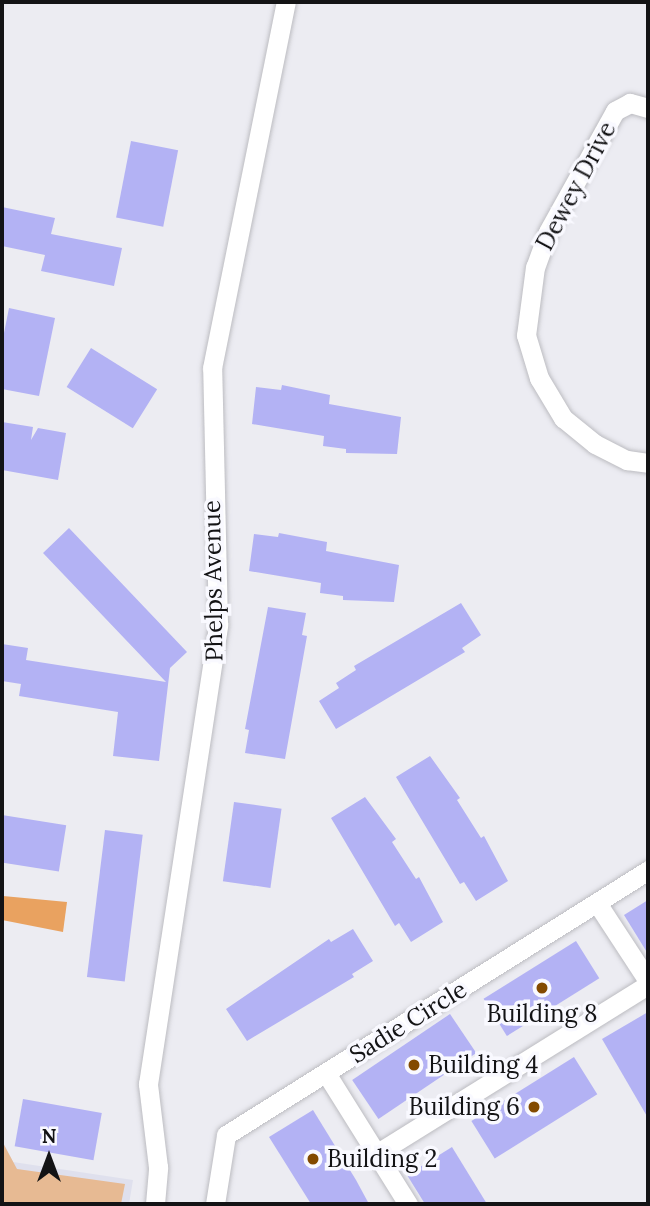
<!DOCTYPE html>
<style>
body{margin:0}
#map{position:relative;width:650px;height:1206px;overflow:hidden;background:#ececf2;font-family:Lora,serif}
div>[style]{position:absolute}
.built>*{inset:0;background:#dfe0ed}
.green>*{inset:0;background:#e7ba93}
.water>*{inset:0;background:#e9a260}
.building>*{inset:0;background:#b3b2f4;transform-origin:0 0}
.roads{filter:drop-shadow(0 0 2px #bcbcc1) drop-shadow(0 0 2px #bcbcc1)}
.street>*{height:19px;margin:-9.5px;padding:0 9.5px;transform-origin:9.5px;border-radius:9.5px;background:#fff}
.dots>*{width:19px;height:19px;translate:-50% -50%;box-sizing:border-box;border:4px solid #f9f9ff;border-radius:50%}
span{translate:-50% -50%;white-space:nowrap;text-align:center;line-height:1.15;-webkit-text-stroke:7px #f9f9ff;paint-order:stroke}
.street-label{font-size:24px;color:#131315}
.poi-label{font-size:24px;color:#131315}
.left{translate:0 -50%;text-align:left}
.right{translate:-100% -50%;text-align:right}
.frame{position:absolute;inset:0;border:4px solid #131315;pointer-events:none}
.north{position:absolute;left:14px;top:1122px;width:70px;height:70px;-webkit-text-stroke:5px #f9f9ff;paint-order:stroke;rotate:0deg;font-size:19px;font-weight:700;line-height:28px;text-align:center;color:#131315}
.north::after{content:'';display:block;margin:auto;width:24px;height:32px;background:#131315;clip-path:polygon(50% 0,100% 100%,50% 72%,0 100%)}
</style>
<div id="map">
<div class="built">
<i style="clip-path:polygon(2px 1140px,13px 1162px,133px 1180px,129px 1204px,2px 1204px)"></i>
</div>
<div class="green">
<i style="clip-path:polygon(2px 1141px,17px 1169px,125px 1184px,121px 1204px,2px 1204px)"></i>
</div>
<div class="water">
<i style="clip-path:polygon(3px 896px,67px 902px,63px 932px,2px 920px)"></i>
</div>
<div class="building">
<i style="left:131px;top:141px;width:48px;height:78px;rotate:11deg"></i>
<i style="clip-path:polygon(2px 207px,55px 218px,51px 234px,122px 248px,114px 286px,41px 271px,45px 255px,2px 246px)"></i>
<i style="clip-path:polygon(9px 308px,55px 318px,39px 396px,2px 389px,2px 343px)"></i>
<i style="left:91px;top:348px;width:78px;height:46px;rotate:32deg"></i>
<i style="clip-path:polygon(282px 385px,330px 395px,329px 404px,401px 417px,397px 454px,346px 453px,346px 449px,323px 446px,324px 436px,252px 424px,256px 387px,281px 390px)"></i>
<i style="clip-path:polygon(2px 422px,33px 427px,31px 440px,38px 428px,66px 433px,58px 480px,2px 470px)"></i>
<i style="clip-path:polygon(69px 528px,187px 652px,170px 668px,159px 761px,113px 756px,118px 712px,19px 696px,21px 684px,2px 681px,2px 644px,28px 648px,26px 660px,166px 682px,43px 553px)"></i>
<i style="clip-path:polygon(279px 533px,327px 542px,326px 551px,399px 565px,394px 602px,343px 600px,343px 596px,320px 593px,321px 583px,249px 571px,254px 534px,278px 537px)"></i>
<i style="clip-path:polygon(461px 603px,481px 635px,462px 648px,465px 652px,336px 729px,319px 701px,339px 688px,336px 683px,356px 670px,354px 666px)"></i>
<i style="clip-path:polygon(268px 607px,306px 613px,302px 635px,307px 636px,285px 759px,245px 753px,249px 730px,245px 729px)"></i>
<i style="clip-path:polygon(430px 756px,460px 798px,457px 800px,481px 838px,484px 836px,508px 881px,476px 901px,464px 882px,460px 884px,396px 777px)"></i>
<i style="clip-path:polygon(365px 797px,396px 839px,392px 842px,416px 879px,419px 877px,443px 922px,411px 942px,399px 923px,395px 926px,331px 818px)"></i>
<i style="left:234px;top:802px;width:48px;height:80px;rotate:8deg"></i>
<i style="left:2px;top:815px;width:65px;height:47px;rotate:9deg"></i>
<i style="left:105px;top:830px;width:38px;height:148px;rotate:7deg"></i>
<i style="clip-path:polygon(648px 900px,648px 954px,624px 915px)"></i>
<i style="clip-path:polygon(353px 929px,373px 961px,352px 974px,354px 977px,247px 1041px,226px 1009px,329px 939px,331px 942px)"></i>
<i style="left:576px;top:941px;width:44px;height:109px;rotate:58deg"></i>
<i style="clip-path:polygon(648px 1012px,648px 1118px,602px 1039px)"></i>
<i style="left:450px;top:1014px;width:47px;height:118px;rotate:56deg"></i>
<i style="left:574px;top:1057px;width:44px;height:121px;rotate:58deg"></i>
<i style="left:23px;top:1099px;width:80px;height:48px;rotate:10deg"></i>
<i style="clip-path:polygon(313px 1110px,356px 1180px,369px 1204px,311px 1204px,269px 1137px)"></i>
<i style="clip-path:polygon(452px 1147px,487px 1204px,425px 1204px,407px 1175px)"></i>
</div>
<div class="roads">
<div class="street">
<i style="left:648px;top:108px;width:19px;rotate:-164deg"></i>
<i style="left:630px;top:103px;width:17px;rotate:152deg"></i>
<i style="left:615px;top:111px;width:138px;rotate:119deg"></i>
<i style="left:548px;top:232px;width:37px;rotate:110deg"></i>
<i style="left:535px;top:267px;width:69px;rotate:97.5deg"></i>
<i style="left:526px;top:335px;width:45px;rotate:73.2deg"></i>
<i style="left:539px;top:378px;width:47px;rotate:59deg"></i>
<i style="left:563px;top:418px;width:41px;rotate:39.1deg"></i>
<i style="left:595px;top:444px;width:36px;rotate:27deg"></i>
<i style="left:627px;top:460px;width:21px;rotate:8deg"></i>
<i style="left:597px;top:903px;width:93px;rotate:56.8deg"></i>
<i style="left:326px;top:1073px;width:155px;rotate:58deg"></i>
<i style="left:376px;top:1154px;width:320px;rotate:-31.9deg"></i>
<i style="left:155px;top:1204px;width:37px;rotate:-85deg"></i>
<i style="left:158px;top:1167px;width:84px;rotate:-96.9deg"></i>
<i style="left:148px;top:1084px;width:465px;rotate:-81.3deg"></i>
<i style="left:218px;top:624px;width:256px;rotate:-91.3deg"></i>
<i style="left:212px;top:368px;width:373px;rotate:-78.6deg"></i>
<i style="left:215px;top:1204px;width:70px;rotate:-80.9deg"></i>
<i style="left:226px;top:1135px;width:498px;rotate:-32.1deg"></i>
</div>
</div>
<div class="dots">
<i style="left:542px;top:988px;background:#834a00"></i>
<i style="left:414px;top:1065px;background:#834a00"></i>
<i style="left:534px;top:1107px;background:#834a00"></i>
<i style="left:313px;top:1159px;background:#834a00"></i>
</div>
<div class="street-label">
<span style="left:576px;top:186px;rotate:-62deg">Dewey Drive</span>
<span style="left:213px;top:581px;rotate:-91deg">Phelps Avenue</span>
<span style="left:408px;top:1022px;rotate:-32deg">Sadie Circle</span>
</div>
<div class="poi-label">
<span style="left:542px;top:1014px">Building 8</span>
<span class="left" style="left:428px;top:1065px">Building 4</span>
<span class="right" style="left:520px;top:1107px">Building 6</span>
<span class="left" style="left:327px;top:1159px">Building 2</span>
</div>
<div class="frame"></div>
<div class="north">N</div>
</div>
